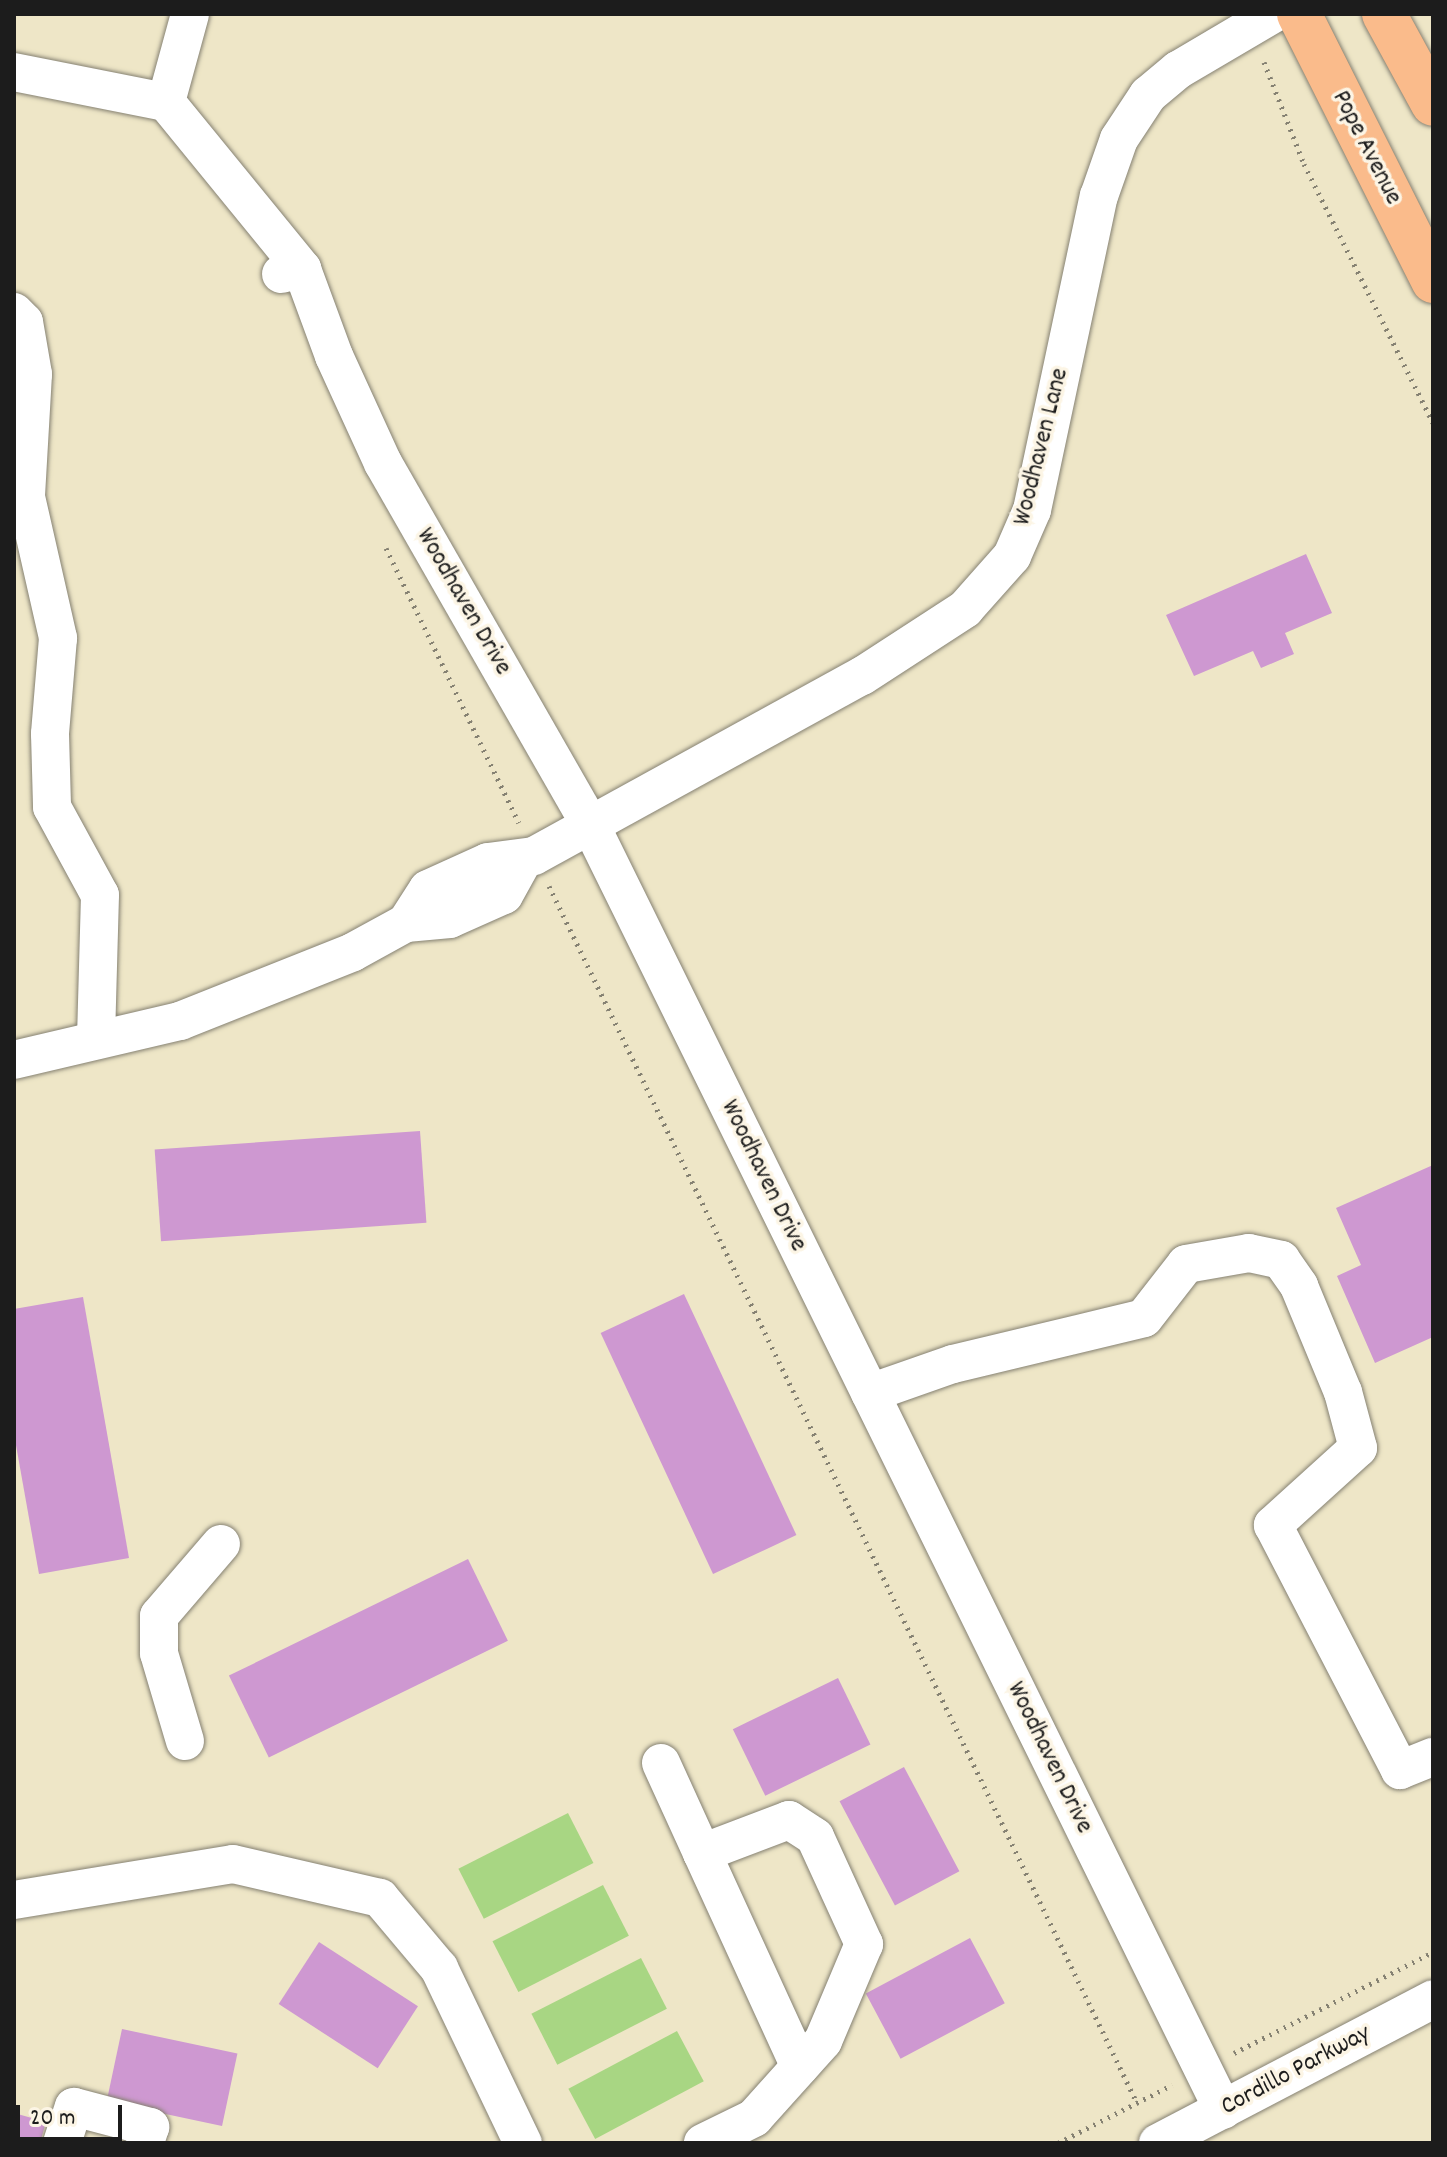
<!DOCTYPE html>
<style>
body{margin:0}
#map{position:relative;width:1447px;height:2157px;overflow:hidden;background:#eee6c7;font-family:Dekko,sans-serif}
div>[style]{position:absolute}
.green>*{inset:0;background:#a8d683;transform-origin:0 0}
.building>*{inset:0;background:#ce98d1;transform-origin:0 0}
.path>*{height:5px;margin-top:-2.5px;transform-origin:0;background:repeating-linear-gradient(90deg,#858172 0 2px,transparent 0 8px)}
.roads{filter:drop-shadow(0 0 2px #858172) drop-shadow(0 0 2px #858172)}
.minor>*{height:38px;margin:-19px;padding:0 19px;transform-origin:19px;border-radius:19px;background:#fff}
.major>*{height:44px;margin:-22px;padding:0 22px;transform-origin:22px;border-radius:22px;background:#fabb8b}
span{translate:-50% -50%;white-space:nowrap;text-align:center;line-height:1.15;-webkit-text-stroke:7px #fcf5e5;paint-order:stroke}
.street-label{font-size:26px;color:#1c1c1c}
.frame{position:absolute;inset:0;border:16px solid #1c1c1c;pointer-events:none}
.scale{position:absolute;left:16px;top:2105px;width:106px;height:36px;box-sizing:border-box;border:4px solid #1c1c1c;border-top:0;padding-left:10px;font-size:24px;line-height:28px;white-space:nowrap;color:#1c1c1c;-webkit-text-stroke:6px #fcf5e5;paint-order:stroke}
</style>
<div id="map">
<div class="green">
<i style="left:568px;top:1813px;width:56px;height:123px;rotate:63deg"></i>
<i style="left:603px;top:1885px;width:57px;height:124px;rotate:63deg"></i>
<i style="left:641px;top:1958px;width:57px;height:123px;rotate:63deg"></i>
<i style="left:677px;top:2031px;width:57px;height:123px;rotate:62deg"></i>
</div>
<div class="building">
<i style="clip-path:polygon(1306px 554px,1332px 613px,1285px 633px,1294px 654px,1261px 668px,1253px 651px,1194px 676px,1166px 615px)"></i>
<i style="left:420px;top:1131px;width:92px;height:266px;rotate:86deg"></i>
<i style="clip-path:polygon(1433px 1165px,1433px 1337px,1375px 1363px,1337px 1276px,1361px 1265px,1336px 1208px)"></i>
<i style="left:684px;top:1294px;width:266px;height:92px;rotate:65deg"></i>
<i style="clip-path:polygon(83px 1297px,129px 1558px,39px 1574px,14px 1434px,14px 1309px)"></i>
<i style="left:468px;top:1559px;width:91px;height:266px;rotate:64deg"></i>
<i style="left:838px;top:1678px;width:74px;height:117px;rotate:64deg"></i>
<i style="left:904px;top:1767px;width:118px;height:73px;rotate:62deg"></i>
<i style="left:970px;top:1938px;width:74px;height:118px;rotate:62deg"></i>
<i style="left:319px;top:1942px;width:118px;height:74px;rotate:33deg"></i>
<i style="left:122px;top:2029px;width:118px;height:74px;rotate:12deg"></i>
<i style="clip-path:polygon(14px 2113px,46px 2122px,40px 2143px,14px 2143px)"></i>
</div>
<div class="path">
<i style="left:1264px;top:62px;width:110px;rotate:68.6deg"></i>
<i style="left:1304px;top:164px;width:289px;rotate:63.5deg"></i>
<i style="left:386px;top:548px;width:305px;rotate:64.2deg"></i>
<i style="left:549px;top:886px;width:1352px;rotate:64.21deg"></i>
<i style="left:1234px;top:2053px;width:223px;rotate:-26.9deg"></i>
<i style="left:1058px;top:2143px;width:128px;rotate:-27deg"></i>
</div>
<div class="roads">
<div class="minor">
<i style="left:14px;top:72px;width:155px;rotate:11.2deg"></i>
<i style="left:166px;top:102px;width:215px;rotate:50.8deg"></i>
<i style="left:166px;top:102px;width:91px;rotate:-74.7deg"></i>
<i style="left:281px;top:274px;width:22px;rotate:-13deg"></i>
<i style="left:302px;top:269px;width:93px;rotate:69.8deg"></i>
<i style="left:334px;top:356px;width:118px;rotate:65.4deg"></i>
<i style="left:383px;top:463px;width:418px;rotate:60.2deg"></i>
<i style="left:591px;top:826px;width:1431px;rotate:63.79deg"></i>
<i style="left:14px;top:312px;width:14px;rotate:45deg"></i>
<i style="left:24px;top:322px;width:53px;rotate:80.2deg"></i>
<i style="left:33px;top:374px;width:123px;rotate:93.3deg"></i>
<i style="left:26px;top:497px;width:145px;rotate:77.2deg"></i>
<i style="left:58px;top:638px;width:96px;rotate:94.8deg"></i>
<i style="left:50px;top:734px;width:73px;rotate:88.4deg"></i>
<i style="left:52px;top:807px;width:100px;rotate:61.4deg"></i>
<i style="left:100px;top:895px;width:145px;rotate:91.6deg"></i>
<i style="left:406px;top:923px;width:44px;rotate:-5.2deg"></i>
<i style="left:450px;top:919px;width:59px;rotate:-24deg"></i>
<i style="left:504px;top:895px;width:39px;rotate:-61deg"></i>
<i style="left:14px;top:1060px;width:171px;rotate:-13.2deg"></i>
<i style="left:180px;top:1021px;width:186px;rotate:-21.7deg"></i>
<i style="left:353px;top:952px;width:60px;rotate:-28.7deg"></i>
<i style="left:406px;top:923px;width:40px;rotate:-57.1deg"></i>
<i style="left:428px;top:889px;width:66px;rotate:-24.2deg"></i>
<i style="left:488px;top:862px;width:46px;rotate:-7.4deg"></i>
<i style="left:534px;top:856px;width:374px;rotate:-28.8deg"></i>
<i style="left:862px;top:676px;width:123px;rotate:-33deg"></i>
<i style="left:965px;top:609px;width:71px;rotate:-48.4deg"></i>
<i style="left:1012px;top:556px;width:50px;rotate:-66.5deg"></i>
<i style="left:1032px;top:510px;width:321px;rotate:-78deg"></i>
<i style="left:1099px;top:196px;width:60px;rotate:-70.7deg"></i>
<i style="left:1119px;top:139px;width:53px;rotate:-56.6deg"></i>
<i style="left:1148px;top:95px;width:39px;rotate:-40deg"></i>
<i style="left:1178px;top:70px;width:110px;rotate:-30.5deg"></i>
<i style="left:870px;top:1393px;width:88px;rotate:-19.3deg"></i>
<i style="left:953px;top:1364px;width:196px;rotate:-13.5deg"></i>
<i style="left:1144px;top:1318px;width:68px;rotate:-52.1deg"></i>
<i style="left:1186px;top:1264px;width:64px;rotate:-9.9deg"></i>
<i style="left:1249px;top:1253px;width:33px;rotate:12deg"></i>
<i style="left:1281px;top:1260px;width:32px;rotate:55deg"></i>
<i style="left:1299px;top:1286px;width:115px;rotate:67.5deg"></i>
<i style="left:1343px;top:1392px;width:58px;rotate:75deg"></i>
<i style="left:1358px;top:1448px;width:115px;rotate:137.8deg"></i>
<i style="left:1273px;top:1525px;width:276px;rotate:62.6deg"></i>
<i style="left:1400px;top:1770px;width:35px;rotate:-22deg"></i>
<i style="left:185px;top:1741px;width:92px;rotate:-106.5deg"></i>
<i style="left:159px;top:1653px;width:37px;rotate:-90deg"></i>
<i style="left:159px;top:1616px;width:95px;rotate:-49.3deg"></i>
<i style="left:661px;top:1763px;width:99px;rotate:65.5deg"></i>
<i style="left:702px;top:1853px;width:93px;rotate:-20.8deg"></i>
<i style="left:789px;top:1820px;width:31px;rotate:33deg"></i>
<i style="left:815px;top:1837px;width:118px;rotate:65.4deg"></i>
<i style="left:864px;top:1944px;width:105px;rotate:112.9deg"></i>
<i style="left:823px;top:2041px;width:103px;rotate:131.9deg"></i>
<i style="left:754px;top:2118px;width:57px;rotate:153.9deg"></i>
<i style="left:702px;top:1853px;width:235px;rotate:65.4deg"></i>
<i style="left:14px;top:1900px;width:222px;rotate:-9.3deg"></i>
<i style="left:233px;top:1864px;width:151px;rotate:13deg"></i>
<i style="left:380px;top:1898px;width:92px;rotate:49.9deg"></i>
<i style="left:439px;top:1968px;width:194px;rotate:64.4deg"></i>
<i style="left:62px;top:2143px;width:38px;rotate:-72deg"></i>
<i style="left:74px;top:2107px;width:79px;rotate:14.7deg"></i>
<i style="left:150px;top:2127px;width:17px;rotate:107deg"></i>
<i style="left:1158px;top:2143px;width:310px;rotate:-27.6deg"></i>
</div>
<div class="major">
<i style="left:1299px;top:14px;width:299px;rotate:63.3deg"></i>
<i style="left:1384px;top:14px;width:102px;rotate:61.4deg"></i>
</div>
</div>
<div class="street-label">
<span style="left:1366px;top:148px;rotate:63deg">Pope Avenue</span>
<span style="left:1042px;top:447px;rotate:-76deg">Woodhaven Lane</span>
<span style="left:463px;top:602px;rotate:60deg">Woodhaven Drive</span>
<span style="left:763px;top:1176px;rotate:64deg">Woodhaven Drive</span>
<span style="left:1049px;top:1758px;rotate:64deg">Woodhaven Drive</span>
<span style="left:1296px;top:2071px;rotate:-28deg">Cordillo Parkway</span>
</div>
<div class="frame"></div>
<div class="scale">20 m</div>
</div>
